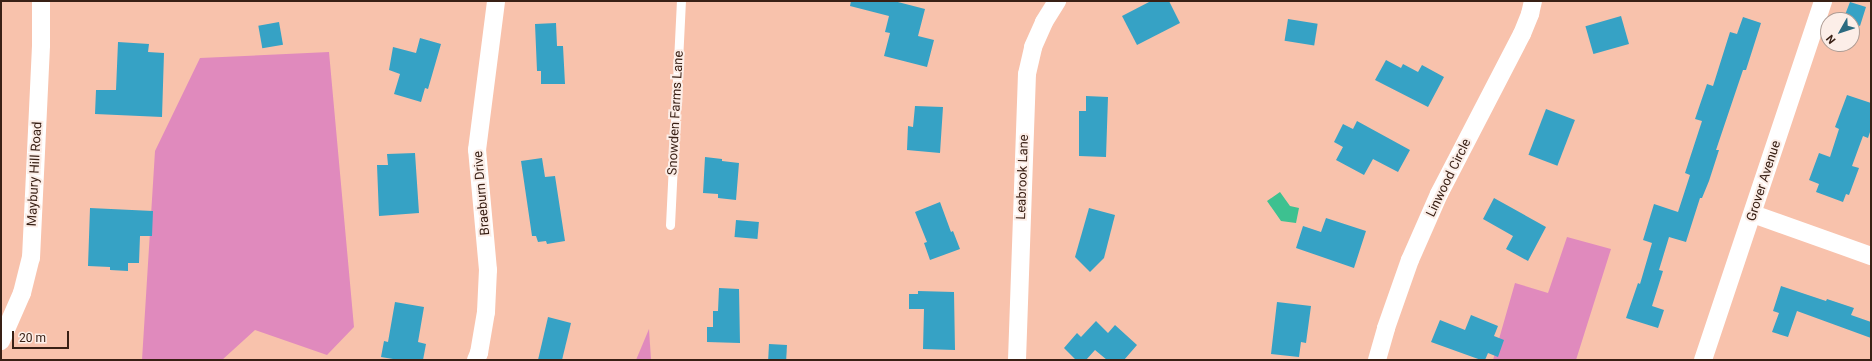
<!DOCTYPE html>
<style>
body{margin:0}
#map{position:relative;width:1872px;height:361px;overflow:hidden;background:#f8c2ac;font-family:Roboto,sans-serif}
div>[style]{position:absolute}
.green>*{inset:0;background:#e08abd}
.water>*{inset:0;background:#3dc190}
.building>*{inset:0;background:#36a2c5;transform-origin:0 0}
.service>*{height:9px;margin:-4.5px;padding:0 4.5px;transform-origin:4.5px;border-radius:4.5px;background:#fff}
.minor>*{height:18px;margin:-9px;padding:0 9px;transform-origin:9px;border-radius:9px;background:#fff}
span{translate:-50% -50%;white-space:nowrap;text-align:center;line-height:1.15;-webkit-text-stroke:4px #fceee8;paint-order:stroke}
.street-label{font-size:13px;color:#392015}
.frame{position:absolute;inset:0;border:2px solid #392015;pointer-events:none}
.north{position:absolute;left:1820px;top:12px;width:40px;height:40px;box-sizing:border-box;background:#fceee8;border:1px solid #ae9c94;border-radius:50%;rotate:231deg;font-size:11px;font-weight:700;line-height:16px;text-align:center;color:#392015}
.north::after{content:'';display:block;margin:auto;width:14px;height:18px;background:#2c6a80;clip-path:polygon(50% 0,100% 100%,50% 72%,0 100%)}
.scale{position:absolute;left:12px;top:331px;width:57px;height:18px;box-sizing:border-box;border:2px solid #392015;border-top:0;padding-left:5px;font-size:12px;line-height:14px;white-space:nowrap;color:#392015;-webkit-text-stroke:3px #fceee8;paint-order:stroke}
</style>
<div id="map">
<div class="green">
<i style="clip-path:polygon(329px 52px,354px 327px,327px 355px,255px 330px,222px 360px,142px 360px,155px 151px,200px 58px)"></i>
<i style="clip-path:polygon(1567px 237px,1611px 249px,1576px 360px,1493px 360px,1515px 283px,1548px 293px)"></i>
<i style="clip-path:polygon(649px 329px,651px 360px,636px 360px)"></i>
</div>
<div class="water">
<i style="clip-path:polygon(1280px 192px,1290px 206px,1299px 208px,1296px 223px,1281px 221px,1267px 201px)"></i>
</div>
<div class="building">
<i style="clip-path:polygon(851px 1px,894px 1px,925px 9px,918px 36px,934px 40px,927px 67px,884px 56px,890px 33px,885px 32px,889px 16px,850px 6px)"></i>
<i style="clip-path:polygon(1151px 1px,1169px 1px,1180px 23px,1137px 45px,1122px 16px)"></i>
<i style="clip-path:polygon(1850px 2px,1866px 7px,1860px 26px,1852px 23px,1852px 20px,1843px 20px)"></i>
<i style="left:1621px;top:16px;width:29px;height:37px;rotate:74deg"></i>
<i style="clip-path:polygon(1743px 17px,1761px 23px,1746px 70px,1743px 70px,1716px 150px,1719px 150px,1709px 181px,1702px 198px,1700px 198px,1686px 242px,1669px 237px,1659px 270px,1663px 271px,1652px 306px,1664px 310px,1658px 328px,1626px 318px,1638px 283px,1640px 284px,1652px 243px,1643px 240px,1654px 204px,1678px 212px,1690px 175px,1685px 173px,1702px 121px,1695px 119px,1707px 84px,1713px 86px,1730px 32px,1737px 34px)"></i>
<i style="left:1288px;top:19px;width:30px;height:22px;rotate:9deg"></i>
<i style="left:279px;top:22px;width:23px;height:21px;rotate:80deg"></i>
<i style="clip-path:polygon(556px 23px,557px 46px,563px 46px,565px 84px,541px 84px,541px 71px,537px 71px,535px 24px)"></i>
<i style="clip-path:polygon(420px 38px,441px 44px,428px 89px,425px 88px,421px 102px,394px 94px,400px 74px,389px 70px,393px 47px,416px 53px)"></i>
<i style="clip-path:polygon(118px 42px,149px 44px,148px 52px,164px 53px,162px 117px,95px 114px,96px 90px,116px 90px)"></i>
<i style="clip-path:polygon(1386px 60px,1401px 68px,1403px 64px,1418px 72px,1422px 65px,1444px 77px,1428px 107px,1375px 80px)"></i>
<i style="clip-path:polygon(1847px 95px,1871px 103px,1871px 129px,1868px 138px,1863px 136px,1852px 166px,1859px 168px,1849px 195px,1846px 194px,1843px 202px,1816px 192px,1819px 184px,1809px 180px,1819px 153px,1830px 157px,1839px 129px,1835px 127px)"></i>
<i style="clip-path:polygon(1086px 96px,1108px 97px,1106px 157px,1079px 156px,1079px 111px,1086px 111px)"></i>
<i style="clip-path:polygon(915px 106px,943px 107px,940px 153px,907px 150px,908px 126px,913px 127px)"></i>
<i style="left:1546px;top:109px;width:31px;height:49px;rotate:21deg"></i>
<i style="clip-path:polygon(1357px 121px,1410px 150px,1398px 172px,1373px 159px,1364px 175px,1336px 160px,1343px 147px,1334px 142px,1343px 124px,1353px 129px)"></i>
<i style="clip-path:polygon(415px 153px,419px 213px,379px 216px,377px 165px,388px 165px,387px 154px)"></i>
<i style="clip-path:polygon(705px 157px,722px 159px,722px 161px,739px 163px,736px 200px,718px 198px,718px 194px,703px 193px)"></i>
<i style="clip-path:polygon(542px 158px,545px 177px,555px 176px,565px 241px,547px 244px,546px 241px,538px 242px,536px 236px,532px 236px,521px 161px)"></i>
<i style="clip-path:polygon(1494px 198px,1546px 227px,1528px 261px,1506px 249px,1513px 236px,1483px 219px)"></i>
<i style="clip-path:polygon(940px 202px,951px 232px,953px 231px,960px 249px,930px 260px,924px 243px,927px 242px,915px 212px)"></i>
<i style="clip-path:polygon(90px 208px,153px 211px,152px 236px,140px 236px,139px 263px,128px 263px,128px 271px,110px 270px,110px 267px,88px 266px)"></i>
<i style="clip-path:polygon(1089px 208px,1115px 215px,1104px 258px,1090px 272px,1075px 257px)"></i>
<i style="clip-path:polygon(1326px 218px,1366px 231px,1354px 268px,1296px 248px,1303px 226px,1321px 232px)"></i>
<i style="left:736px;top:220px;width:23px;height:17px;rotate:5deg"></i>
<i style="clip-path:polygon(1781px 286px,1826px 301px,1827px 299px,1854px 308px,1851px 315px,1871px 322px,1871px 338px,1797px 311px,1788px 337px,1772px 332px,1779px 313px,1773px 311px)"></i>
<i style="clip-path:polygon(719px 288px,739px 289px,740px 343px,707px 342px,707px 327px,713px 327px,713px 311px,718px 311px)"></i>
<i style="clip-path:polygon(918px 291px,954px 292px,955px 350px,923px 349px,924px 309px,909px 309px,909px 294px,918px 294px)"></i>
<i style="clip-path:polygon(395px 302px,424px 307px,418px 342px,426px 344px,423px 360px,399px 360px,381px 357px,384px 341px,388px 342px)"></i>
<i style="clip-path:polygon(1277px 302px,1311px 306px,1306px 343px,1301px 342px,1299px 357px,1271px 354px)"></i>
<i style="clip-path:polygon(1471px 315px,1498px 326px,1494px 336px,1504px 340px,1498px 357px,1488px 353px,1485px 360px,1481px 360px,1431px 342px,1440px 320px,1465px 330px)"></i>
<i style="clip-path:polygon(548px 317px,571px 323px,562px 360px,538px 360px)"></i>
<i style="clip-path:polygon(1096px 321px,1108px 333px,1115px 325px,1137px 345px,1124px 360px,1107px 360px,1095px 350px,1086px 360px,1076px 360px,1064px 348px,1077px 333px,1081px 337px)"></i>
<i style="left:769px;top:344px;width:18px;height:16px;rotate:3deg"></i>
</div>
<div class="service">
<i style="left:670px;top:225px;width:224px;rotate:-87.2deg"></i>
</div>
<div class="minor">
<i style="left:1753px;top:214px;width:125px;rotate:19.6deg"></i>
<i style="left:1px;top:341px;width:52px;rotate:-66.4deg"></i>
<i style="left:22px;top:293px;width:36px;rotate:-76deg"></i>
<i style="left:31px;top:258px;width:213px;rotate:-87.3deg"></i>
<i style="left:41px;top:45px;width:44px;rotate:-90deg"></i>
<i style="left:476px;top:360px;width:8px;rotate:-67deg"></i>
<i style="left:479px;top:353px;width:42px;rotate:-80.3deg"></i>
<i style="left:486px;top:312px;width:42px;rotate:-87.3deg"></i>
<i style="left:488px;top:270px;width:121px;rotate:-95.2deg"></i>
<i style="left:477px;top:150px;width:150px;rotate:-82.7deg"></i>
<i style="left:1017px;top:360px;width:286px;rotate:-88deg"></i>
<i style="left:1027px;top:74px;width:28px;rotate:-77deg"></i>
<i style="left:1033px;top:47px;width:27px;rotate:-66deg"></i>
<i style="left:1044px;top:22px;width:25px;rotate:-58deg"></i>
<i style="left:1377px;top:360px;width:33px;rotate:-74deg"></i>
<i style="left:1386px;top:328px;width:72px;rotate:-70.6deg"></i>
<i style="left:1410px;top:260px;width:72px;rotate:-66.3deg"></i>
<i style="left:1439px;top:194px;width:180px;rotate:-62.6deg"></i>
<i style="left:1522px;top:34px;width:22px;rotate:-68deg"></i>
<i style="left:1530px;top:14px;width:13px;rotate:-77deg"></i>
<i style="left:1703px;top:360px;width:379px;rotate:-71.5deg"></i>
</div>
<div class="street-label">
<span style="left:676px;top:113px;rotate:-87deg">Snowden Farms Lane</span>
<span style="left:35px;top:174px;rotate:-87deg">Maybury Hill Road</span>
<span style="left:1023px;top:177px;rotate:-88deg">Leabrook Lane</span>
<span style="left:1449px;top:178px;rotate:-64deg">Linwood Circle</span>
<span style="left:1764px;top:181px;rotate:-72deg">Grover Avenue</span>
<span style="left:482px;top:193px;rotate:-95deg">Braeburn Drive</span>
</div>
<div class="frame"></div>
<div class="north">N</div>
<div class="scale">20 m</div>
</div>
